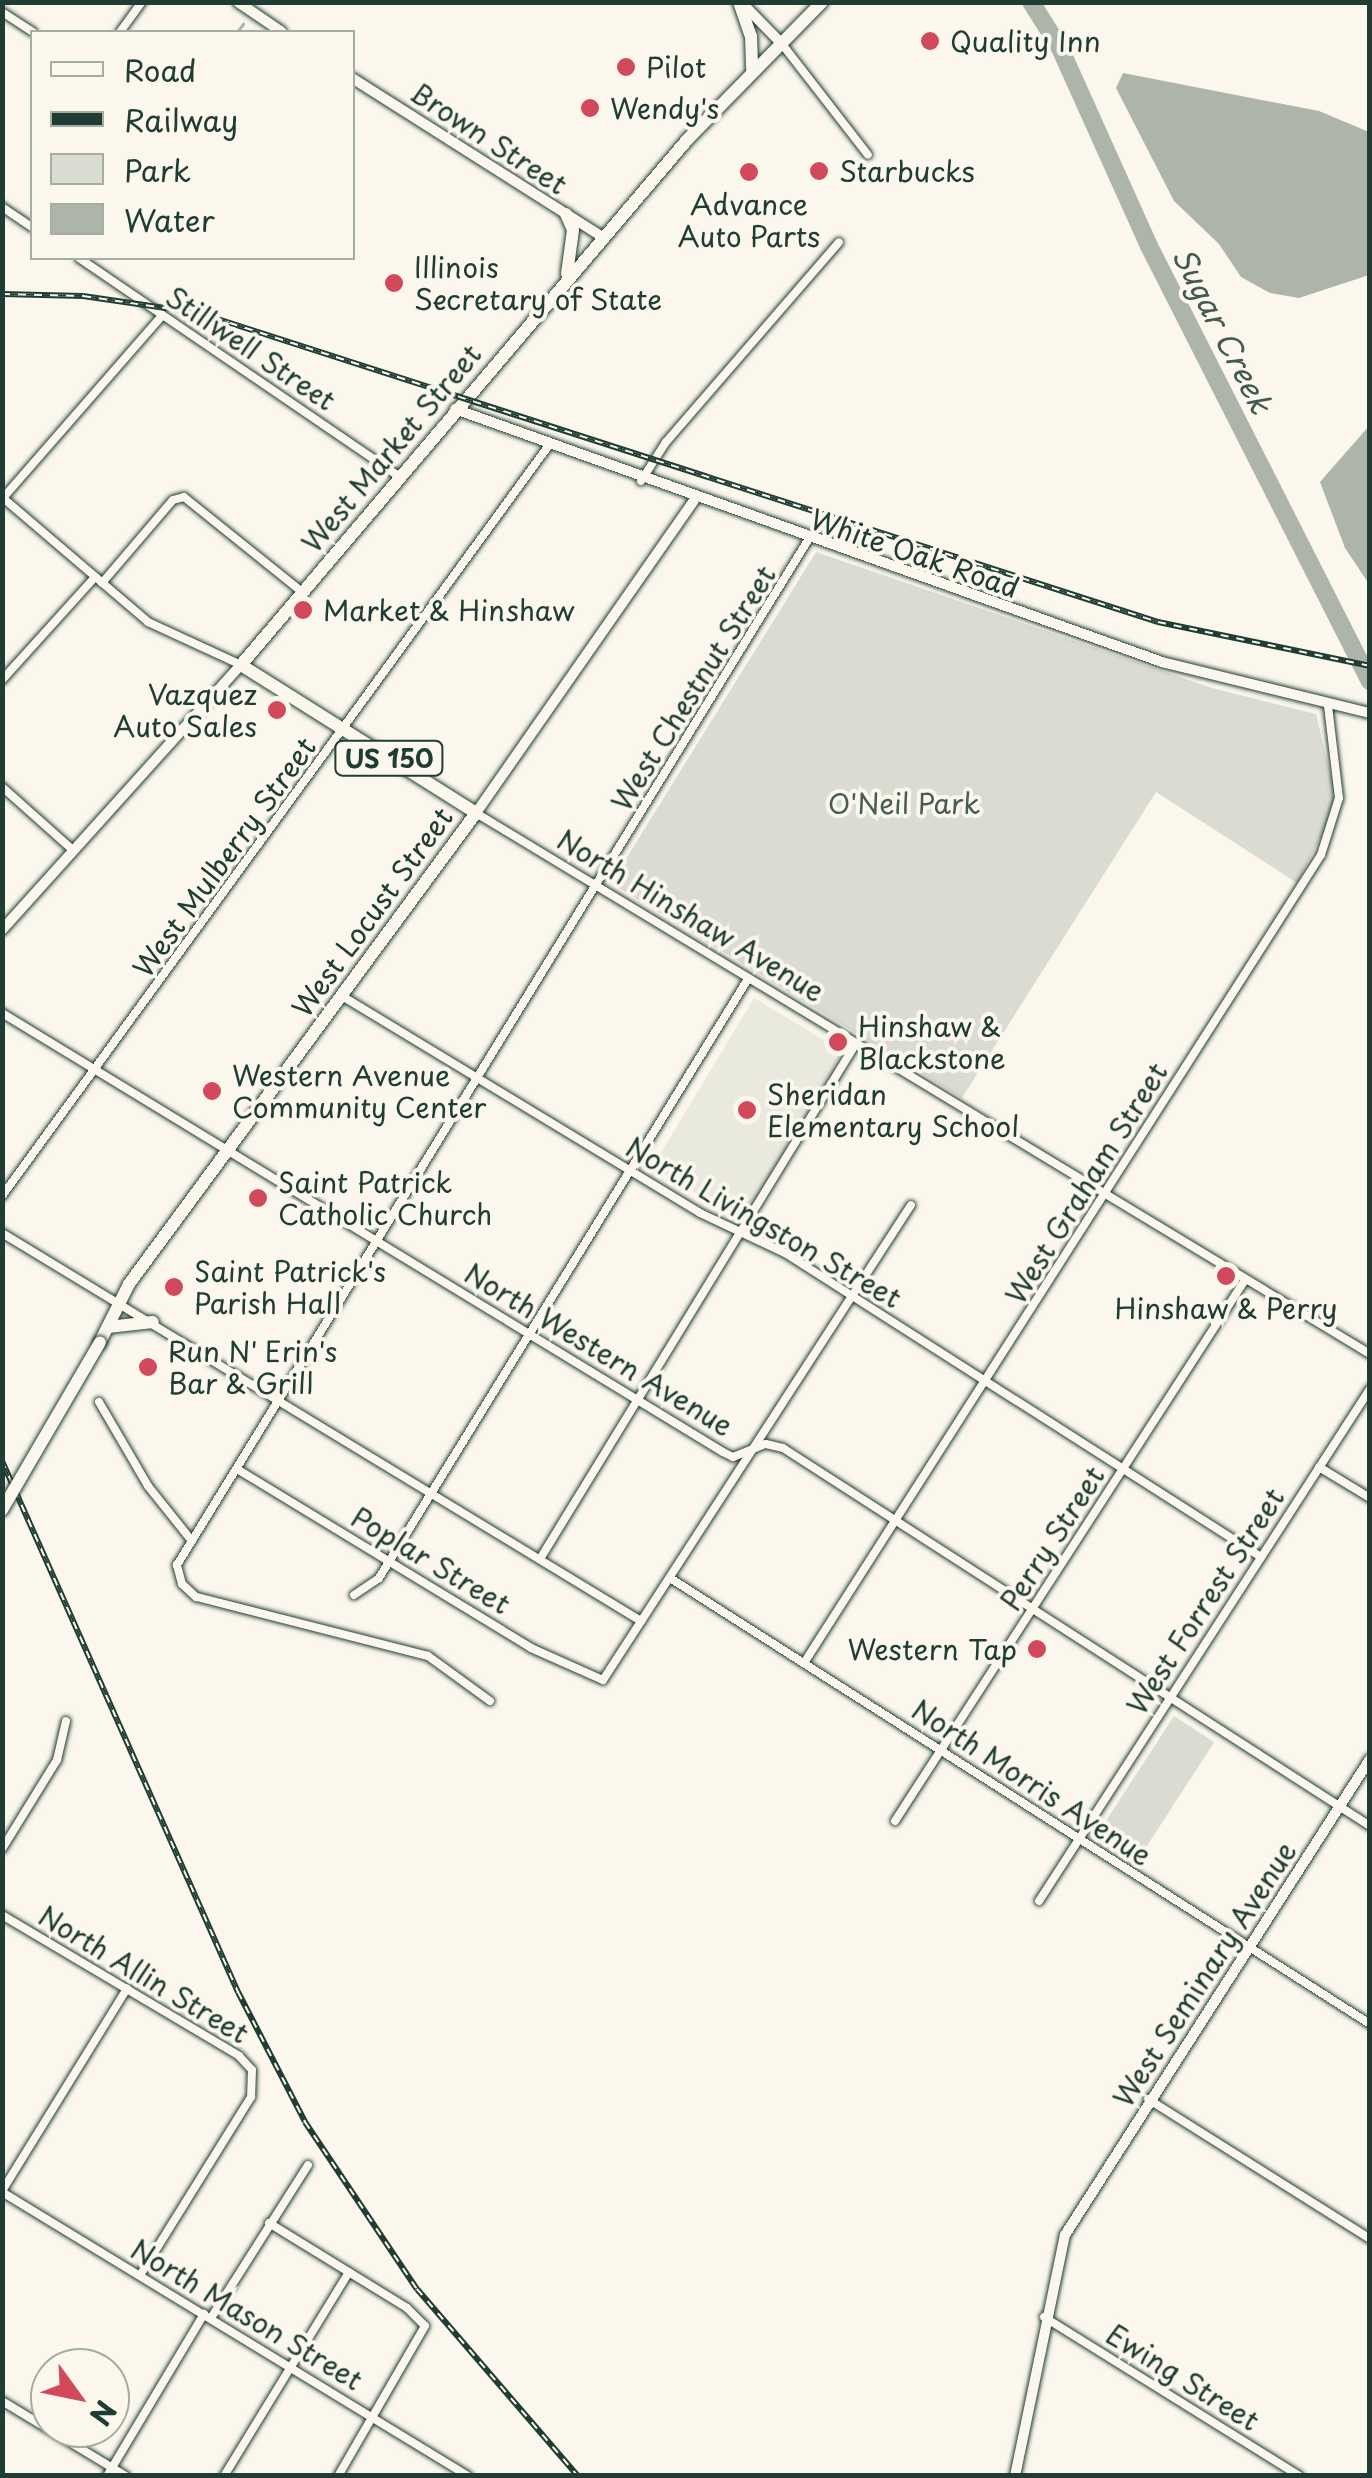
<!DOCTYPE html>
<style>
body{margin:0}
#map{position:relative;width:1372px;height:2478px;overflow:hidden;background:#fbf7ec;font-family:"Playpen Sans",sans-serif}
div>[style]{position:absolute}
.built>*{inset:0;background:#eae9de;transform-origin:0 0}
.green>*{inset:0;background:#dbdcd1;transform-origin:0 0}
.water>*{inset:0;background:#adb4aa}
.stream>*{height:2.5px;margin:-1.25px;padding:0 1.25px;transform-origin:1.25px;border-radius:1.25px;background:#adb4aa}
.river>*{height:18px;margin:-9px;padding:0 9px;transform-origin:9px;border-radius:9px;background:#adb4aa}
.roads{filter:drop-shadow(0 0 2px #1f3d34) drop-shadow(0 0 2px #1f3d34)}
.minor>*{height:8px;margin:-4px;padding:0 4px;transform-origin:4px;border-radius:4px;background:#fbf7ec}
.tertiary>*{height:10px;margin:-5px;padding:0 5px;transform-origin:5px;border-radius:5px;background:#fbf7ec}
.primary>*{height:12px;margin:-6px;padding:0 6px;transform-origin:6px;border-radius:6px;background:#fbf7ec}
.rail>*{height:6px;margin-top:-3px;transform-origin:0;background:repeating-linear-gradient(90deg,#fbf7ec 0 8px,#1f3d34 0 16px);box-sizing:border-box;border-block:2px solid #1f3d34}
.bridges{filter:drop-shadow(0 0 2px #1f3d34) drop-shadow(0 0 2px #1f3d34)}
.primary-bridge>*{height:12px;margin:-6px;padding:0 6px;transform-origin:6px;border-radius:6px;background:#fbf7ec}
.dots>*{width:28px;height:28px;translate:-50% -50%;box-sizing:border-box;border:5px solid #fbf7ec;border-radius:50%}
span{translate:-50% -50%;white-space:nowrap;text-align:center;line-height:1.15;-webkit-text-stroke:8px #fbf7ec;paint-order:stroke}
.shield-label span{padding:2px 8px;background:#fbf7ec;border:2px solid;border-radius:8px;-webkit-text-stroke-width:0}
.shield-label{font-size:25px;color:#1f3d34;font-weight:700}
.poi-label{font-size:28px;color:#1f3d34}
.left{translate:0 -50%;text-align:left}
.right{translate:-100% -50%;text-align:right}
.street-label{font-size:28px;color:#1f3d34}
.park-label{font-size:28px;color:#455d53}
.water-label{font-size:30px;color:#425b52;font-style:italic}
.frame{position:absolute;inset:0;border:5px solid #1f3d34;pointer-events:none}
.legend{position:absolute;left:30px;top:30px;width:325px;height:230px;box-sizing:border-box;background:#fbf7ec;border:2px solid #a3ada2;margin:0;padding:12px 18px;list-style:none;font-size:30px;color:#1f3d34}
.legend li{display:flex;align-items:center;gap:20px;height:50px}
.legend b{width:50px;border:2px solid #a3ada2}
.north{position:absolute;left:30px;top:2348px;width:100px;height:100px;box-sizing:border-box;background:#fbf7ec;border:2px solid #a3ada2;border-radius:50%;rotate:123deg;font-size:28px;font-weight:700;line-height:40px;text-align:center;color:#1f3d34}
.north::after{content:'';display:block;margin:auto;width:35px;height:45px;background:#d1495b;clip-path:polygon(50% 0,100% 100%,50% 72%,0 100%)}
</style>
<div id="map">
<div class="built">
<i style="left:754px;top:998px;width:105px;height:197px;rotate:31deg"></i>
</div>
<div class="green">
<i style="clip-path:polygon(816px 552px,1212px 688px,1316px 714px,1334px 789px,1332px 816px,1297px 883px,1156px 792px,962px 1098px,611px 883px)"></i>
<i style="left:1174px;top:1716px;width:48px;height:141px;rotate:33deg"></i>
</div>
<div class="water">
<i style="clip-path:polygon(1123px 73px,1319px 111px,1369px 132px,1369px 275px,1299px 298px,1270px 293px,1241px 277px,1219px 244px,1174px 201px,1116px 88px)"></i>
<i style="clip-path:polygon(1369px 426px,1369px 584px,1345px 548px,1320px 482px)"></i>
</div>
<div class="stream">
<i style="left:237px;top:32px;width:10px;rotate:-53deg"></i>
</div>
<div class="river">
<i style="left:1031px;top:2px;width:54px;rotate:57.8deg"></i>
<i style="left:1060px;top:48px;width:217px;rotate:65.8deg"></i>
<i style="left:1149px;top:246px;width:488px;rotate:63.1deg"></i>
</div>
<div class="roads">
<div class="minor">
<i style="left:2px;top:12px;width:37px;rotate:33deg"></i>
<i style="left:120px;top:32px;width:37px;rotate:-54deg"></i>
<i style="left:782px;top:44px;width:140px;rotate:52.2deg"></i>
<i style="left:2px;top:207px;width:36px;rotate:34deg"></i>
<i style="left:79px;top:258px;width:387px;rotate:34.3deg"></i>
<i style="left:160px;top:318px;width:239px;rotate:131.1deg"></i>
<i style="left:3px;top:498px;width:191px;rotate:40.5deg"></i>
<i style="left:148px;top:622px;width:102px;rotate:24.8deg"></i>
<i style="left:641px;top:481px;width:46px;rotate:-57.3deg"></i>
<i style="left:666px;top:442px;width:264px;rotate:-49.1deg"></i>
<i style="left:102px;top:583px;width:109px;rotate:-49.5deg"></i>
<i style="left:173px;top:500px;width:11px;rotate:-15deg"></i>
<i style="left:184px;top:497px;width:151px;rotate:38.8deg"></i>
<i style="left:2px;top:680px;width:139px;rotate:-47.9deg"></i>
<i style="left:2px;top:787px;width:96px;rotate:41.6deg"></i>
<i style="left:476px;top:813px;width:1045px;rotate:31.18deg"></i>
<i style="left:342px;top:996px;width:419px;rotate:31.2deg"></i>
<i style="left:700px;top:1213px;width:94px;rotate:25.2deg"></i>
<i style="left:785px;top:1253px;width:565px;rotate:32.56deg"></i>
<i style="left:2px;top:1013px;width:844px;rotate:31.34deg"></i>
<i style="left:723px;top:1452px;width:11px;rotate:27deg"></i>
<i style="left:733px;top:1457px;width:35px;rotate:-22deg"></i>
<i style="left:766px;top:1444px;width:17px;rotate:13deg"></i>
<i style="left:783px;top:1448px;width:698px;rotate:32.78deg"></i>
<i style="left:2px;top:1196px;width:929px;rotate:-53.93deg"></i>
<i style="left:2px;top:1233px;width:748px;rotate:31.27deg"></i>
<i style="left:99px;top:1402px;width:97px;rotate:59.7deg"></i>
<i style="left:148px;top:1486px;width:70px;rotate:51.3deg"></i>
<i style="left:1319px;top:1467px;width:60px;rotate:31.3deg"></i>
<i style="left:237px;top:1469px;width:344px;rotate:31.3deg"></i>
<i style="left:531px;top:1648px;width:79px;rotate:24deg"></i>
<i style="left:603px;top:1680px;width:566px;rotate:-57.04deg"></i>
<i style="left:540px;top:1559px;width:603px;rotate:-58.5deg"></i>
<i style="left:670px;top:1578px;width:830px;rotate:32.5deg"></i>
<i style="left:354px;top:1595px;width:30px;rotate:-34deg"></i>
<i style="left:379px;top:1578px;width:704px;rotate:-58.37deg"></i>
<i style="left:804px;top:1663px;width:959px;rotate:-57.39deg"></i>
<i style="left:1321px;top:855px;width:60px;rotate:-72.5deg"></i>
<i style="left:1339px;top:798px;width:93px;rotate:-96.8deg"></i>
<i style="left:490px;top:1701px;width:77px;rotate:-144deg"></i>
<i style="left:428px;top:1656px;width:239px;rotate:-165.7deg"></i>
<i style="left:196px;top:1597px;width:19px;rotate:-137deg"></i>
<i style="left:182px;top:1584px;width:20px;rotate:-105deg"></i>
<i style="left:177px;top:1565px;width:1204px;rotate:-58.38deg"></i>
<i style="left:895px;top:1821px;width:644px;rotate:-57.1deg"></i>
<i style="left:2px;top:1849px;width:105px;rotate:-58.3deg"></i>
<i style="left:57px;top:1760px;width:40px;rotate:-77deg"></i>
<i style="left:1039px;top:1901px;width:610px;rotate:-57.12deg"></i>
<i style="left:2px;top:1915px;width:276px;rotate:30.7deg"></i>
<i style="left:239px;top:2056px;width:19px;rotate:47deg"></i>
<i style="left:252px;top:2070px;width:27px;rotate:92deg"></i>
<i style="left:251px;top:2097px;width:210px;rotate:121.9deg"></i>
<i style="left:1148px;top:2099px;width:262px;rotate:32.2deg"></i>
<i style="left:2px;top:2191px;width:238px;rotate:-58.3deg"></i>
<i style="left:2px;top:2192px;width:546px;rotate:31.36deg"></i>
<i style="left:269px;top:2223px;width:162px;rotate:31.6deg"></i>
<i style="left:407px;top:2308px;width:25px;rotate:45deg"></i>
<i style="left:425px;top:2326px;width:173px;rotate:120.1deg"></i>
<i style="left:1044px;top:2317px;width:301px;rotate:31.9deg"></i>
<i style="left:211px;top:2318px;width:181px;rotate:-57.6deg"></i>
<i style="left:2px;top:2401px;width:145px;rotate:31.2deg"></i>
<i style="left:107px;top:2476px;width:189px;rotate:-59.1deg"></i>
<i style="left:224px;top:2476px;width:239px;rotate:-58.5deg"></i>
</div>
<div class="tertiary">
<i style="left:238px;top:2px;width:53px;rotate:34.3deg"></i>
<i style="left:741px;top:2px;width:57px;rotate:45.7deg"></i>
<i style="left:352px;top:78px;width:297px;rotate:32.4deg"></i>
<i style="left:455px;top:409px;width:751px;rotate:19.69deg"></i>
<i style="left:1162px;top:662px;width:214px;rotate:13.8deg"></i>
<i style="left:476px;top:813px;width:381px;rotate:-55.1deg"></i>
<i style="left:2px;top:930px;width:357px;rotate:-48deg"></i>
<i style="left:1015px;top:2476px;width:246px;rotate:-78.3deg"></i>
<i style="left:1065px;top:2235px;width:565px;rotate:-57.35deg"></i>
</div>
<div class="primary">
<i style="left:739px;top:2px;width:36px;rotate:71deg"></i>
<i style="left:751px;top:36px;width:34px;rotate:88deg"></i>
<i style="left:566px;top:214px;width:17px;rotate:66deg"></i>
<i style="left:573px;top:230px;width:44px;rotate:97.8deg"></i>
<i style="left:108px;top:1327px;width:45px;rotate:-6.3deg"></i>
<i style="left:100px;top:1342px;width:65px;rotate:-63.4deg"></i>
<i style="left:129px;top:1284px;width:585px;rotate:-53.62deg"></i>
<i style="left:476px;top:813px;width:278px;rotate:-147.8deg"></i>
<i style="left:241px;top:665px;width:689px;rotate:-49.65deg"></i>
<i style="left:687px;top:140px;width:193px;rotate:-45.6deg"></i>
</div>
</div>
<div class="rail">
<i style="left:2px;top:294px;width:81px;rotate:1.4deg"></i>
<i style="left:83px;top:296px;width:117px;rotate:8.3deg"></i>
<i style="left:199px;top:313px;width:1008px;rotate:17.86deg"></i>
<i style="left:1158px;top:622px;width:217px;rotate:11.7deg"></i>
<i style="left:2px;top:1461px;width:581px;rotate:66.04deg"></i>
<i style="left:238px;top:1992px;width:146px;rotate:62.7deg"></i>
<i style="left:305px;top:2122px;width:201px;rotate:56.2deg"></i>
<i style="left:417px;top:2289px;width:247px;rotate:49.3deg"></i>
</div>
<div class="bridges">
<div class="primary-bridge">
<i style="left:2px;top:1510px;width:194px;rotate:-59.7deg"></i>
</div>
</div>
<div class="dots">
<i style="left:930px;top:41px;background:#d1495b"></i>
<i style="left:626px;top:67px;background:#d1495b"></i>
<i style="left:590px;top:108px;background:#d1495b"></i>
<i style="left:819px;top:171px;background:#d1495b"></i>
<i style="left:749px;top:172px;background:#d1495b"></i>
<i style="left:394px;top:283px;background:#d1495b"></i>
<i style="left:303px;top:610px;background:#d1495b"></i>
<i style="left:277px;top:710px;background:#d1495b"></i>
<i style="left:838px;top:1042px;background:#d1495b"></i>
<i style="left:212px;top:1091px;background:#d1495b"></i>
<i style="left:747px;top:1110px;background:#d1495b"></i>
<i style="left:258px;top:1198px;background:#d1495b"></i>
<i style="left:1226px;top:1276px;background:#d1495b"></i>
<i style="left:174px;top:1287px;background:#d1495b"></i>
<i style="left:148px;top:1367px;background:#d1495b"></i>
<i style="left:1037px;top:1649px;background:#d1495b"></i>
</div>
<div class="shield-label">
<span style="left:389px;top:758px">US 150</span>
</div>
<div class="poi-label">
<span class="left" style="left:950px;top:41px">Quality Inn</span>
<span class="left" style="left:646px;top:67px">Pilot</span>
<span class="left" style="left:610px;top:108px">Wendy's</span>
<span class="left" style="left:839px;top:171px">Starbucks</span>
<span style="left:749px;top:220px">Advance<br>Auto Parts</span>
<span class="left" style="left:414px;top:283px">Illinois<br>Secretary of State</span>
<span class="left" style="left:323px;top:610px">Market &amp; Hinshaw</span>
<span class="right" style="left:257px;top:710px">Vazquez<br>Auto Sales</span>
<span class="left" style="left:858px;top:1042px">Hinshaw &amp;<br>Blackstone</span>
<span class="left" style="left:232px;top:1091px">Western Avenue<br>Community Center</span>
<span class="left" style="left:767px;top:1110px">Sheridan<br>Elementary School</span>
<span class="left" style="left:278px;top:1198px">Saint Patrick<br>Catholic Church</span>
<span class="left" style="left:194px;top:1287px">Saint Patrick's<br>Parish Hall</span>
<span style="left:1226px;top:1308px">Hinshaw &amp; Perry</span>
<span class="left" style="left:168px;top:1367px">Run N' Erin's<br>Bar &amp; Grill</span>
<span class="right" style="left:1017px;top:1649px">Western Tap</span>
</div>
<div class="street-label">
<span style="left:489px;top:138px;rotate:33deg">Brown Street</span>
<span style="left:251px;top:348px;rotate:34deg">Stillwell Street</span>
<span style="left:391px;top:448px;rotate:-50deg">West Market Street</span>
<span style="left:915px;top:553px;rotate:19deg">White Oak Road</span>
<span style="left:693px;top:688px;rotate:-58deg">West Chestnut Street</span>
<span style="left:224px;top:857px;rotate:-54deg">West Mulberry Street</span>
<span style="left:372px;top:912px;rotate:-54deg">West Locust Street</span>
<span style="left:691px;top:915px;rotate:31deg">North Hinshaw Avenue</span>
<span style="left:1086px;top:1183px;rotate:-58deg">West Graham Street</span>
<span style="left:764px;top:1222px;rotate:30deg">North Livingston Street</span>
<span style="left:599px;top:1349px;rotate:31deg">North Western Avenue</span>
<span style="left:1052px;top:1538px;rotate:-57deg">Perry Street</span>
<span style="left:431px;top:1560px;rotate:31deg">Poplar Street</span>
<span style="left:1205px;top:1601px;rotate:-57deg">West Forrest Street</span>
<span style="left:1032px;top:1782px;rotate:33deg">North Morris Avenue</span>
<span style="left:144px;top:1974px;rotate:31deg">North Allin Street</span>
<span style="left:1204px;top:1974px;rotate:-57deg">West Seminary Avenue</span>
<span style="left:247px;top:2314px;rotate:31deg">North Mason Street</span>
<span style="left:1183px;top:2377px;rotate:32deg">Ewing Street</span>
</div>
<div class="park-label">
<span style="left:904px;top:803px">O'Neil Park</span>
</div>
<div class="water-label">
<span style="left:1223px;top:330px;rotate:63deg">Sugar Creek</span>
</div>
<div class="frame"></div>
<ul class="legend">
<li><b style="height:12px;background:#fbf7ec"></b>Road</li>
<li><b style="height:12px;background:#1f3d34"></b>Railway</li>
<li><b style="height:28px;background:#dbdcd1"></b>Park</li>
<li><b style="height:28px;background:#adb4aa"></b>Water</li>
</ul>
<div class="north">N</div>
</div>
